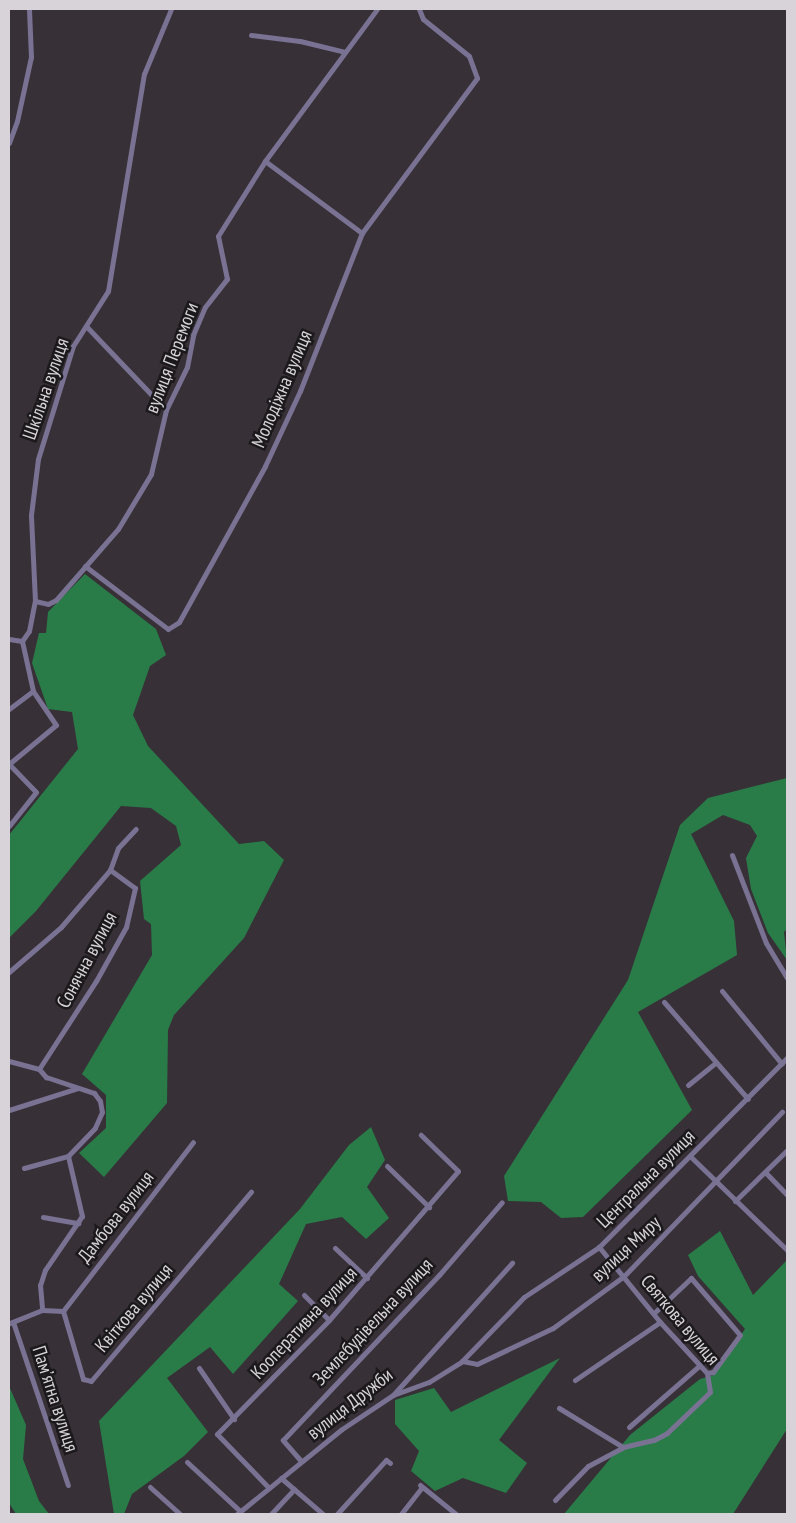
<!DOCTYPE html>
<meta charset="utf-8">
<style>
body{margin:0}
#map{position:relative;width:796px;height:1523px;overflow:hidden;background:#373037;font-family:"PT Sans Narrow",sans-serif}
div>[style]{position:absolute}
.forest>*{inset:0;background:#297c48}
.minor>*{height:5px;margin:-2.5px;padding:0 2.5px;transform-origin:2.5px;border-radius:2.5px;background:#797293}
span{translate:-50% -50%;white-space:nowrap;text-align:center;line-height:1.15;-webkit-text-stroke:5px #1c191c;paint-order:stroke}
.street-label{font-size:19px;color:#d7d3d8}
.frame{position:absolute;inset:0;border:10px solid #d7d3d8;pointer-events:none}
</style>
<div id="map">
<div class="forest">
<i style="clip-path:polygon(85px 574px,156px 629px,166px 655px,150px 666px,133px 715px,148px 746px,239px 844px,264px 841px,284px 860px,244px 938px,174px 1015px,168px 1030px,167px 1103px,104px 1177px,79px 1153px,106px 1128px,106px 1095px,82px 1074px,152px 955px,151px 924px,144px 919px,140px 881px,181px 845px,176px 826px,151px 808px,121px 806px,36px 911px,9px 938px,9px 835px,78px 749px,72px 712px,48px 709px,32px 663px,39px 633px,46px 633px,48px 612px)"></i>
<i style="clip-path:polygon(787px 778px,787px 929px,784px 932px,787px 960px,768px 933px,751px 889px,746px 858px,757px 836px,750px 825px,723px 815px,691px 834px,734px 921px,737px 955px,638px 1012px,692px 1110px,583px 1217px,561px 1218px,541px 1202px,508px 1201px,504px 1176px,628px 980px,680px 825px,708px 798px)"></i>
<i style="clip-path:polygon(371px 1127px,385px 1160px,367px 1187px,389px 1218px,366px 1239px,342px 1217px,306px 1224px,279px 1284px,298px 1301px,233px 1374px,210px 1347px,167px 1378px,208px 1432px,184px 1456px,132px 1494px,124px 1514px,114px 1514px,99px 1421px,300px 1209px,349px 1145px)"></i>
<i style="clip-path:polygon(720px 1231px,753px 1295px,787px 1260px,787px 1429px,733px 1514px,564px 1514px,630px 1435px,700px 1379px,714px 1375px,745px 1329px,698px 1276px,688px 1255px)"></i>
<i style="clip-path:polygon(560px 1358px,499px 1440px,527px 1463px,506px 1493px,463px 1478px,435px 1491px,411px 1471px,419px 1451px,395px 1424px,395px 1400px,434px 1388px,451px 1412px)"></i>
<i style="clip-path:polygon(9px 1386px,26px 1425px,23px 1459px,39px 1501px,49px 1514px,16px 1514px,9px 1503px)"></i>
</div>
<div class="minor">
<i style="left:251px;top:35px;width:49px;rotate:7deg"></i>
<i style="left:300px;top:41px;width:46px;rotate:13.7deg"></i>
<i style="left:9px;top:143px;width:23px;rotate:-70deg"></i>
<i style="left:17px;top:121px;width:66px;rotate:-77.7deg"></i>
<i style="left:31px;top:57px;width:48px;rotate:-92.4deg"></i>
<i style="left:265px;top:161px;width:121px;rotate:36.6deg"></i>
<i style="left:86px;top:326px;width:116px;rotate:46.4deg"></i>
<i style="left:85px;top:566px;width:104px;rotate:37.2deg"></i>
<i style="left:168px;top:629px;width:13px;rotate:-32deg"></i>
<i style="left:179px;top:622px;width:178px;rotate:-61.1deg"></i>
<i style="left:265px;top:466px;width:83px;rotate:-65deg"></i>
<i style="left:300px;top:391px;width:170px;rotate:-68.6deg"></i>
<i style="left:362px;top:233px;width:193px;rotate:-53.4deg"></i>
<i style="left:477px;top:78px;width:23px;rotate:-110deg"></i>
<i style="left:469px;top:56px;width:59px;rotate:-141.2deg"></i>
<i style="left:423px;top:19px;width:11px;rotate:-112deg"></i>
<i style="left:35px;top:601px;width:13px;rotate:13deg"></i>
<i style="left:48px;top:604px;width:9px;rotate:-27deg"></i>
<i style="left:56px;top:600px;width:94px;rotate:-48.9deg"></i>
<i style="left:118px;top:529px;width:64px;rotate:-59deg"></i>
<i style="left:151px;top:474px;width:66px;rotate:-76.8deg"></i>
<i style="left:166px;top:410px;width:48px;rotate:-64deg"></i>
<i style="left:187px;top:367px;width:33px;rotate:-79deg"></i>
<i style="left:193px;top:335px;width:30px;rotate:-67deg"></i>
<i style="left:205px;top:307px;width:36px;rotate:-52deg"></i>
<i style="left:227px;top:279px;width:44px;rotate:-101.8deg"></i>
<i style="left:218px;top:236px;width:89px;rotate:-57.9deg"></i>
<i style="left:265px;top:161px;width:189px;rotate:-53.6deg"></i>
<i style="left:9px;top:639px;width:13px;rotate:9deg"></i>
<i style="left:22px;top:641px;width:12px;rotate:-55deg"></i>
<i style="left:29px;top:631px;width:31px;rotate:-79deg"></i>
<i style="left:35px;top:601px;width:86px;rotate:-92.7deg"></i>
<i style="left:31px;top:515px;width:56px;rotate:-82.9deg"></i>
<i style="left:38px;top:459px;width:118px;rotate:-72.8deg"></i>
<i style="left:73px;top:346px;width:65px;rotate:-57.5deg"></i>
<i style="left:108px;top:291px;width:220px;rotate:-80.6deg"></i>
<i style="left:144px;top:74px;width:70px;rotate:-67.4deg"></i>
<i style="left:9px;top:709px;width:30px;rotate:-37deg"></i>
<i style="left:9px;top:764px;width:61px;rotate:-39.7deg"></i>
<i style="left:56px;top:725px;width:41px;rotate:-124.1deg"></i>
<i style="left:33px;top:691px;width:51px;rotate:-102.4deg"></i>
<i style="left:9px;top:826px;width:43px;rotate:-51.5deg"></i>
<i style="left:36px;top:792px;width:39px;rotate:-134deg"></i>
<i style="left:732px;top:855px;width:94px;rotate:68.9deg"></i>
<i style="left:766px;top:943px;width:41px;rotate:59deg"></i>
<i style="left:9px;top:972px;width:69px;rotate:-40.9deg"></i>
<i style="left:61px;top:927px;width:75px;rotate:-49.3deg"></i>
<i style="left:110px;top:870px;width:23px;rotate:-70deg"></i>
<i style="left:118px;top:848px;width:26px;rotate:-47deg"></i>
<i style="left:722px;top:991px;width:94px;rotate:50.6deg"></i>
<i style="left:664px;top:1002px;width:128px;rotate:49.1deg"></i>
<i style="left:9px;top:1061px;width:31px;rotate:15deg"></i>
<i style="left:39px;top:1069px;width:11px;rotate:49deg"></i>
<i style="left:46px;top:1077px;width:51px;rotate:18.4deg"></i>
<i style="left:94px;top:1093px;width:10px;rotate:53deg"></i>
<i style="left:100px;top:1101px;width:11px;rotate:80deg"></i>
<i style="left:102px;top:1112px;width:17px;rotate:114deg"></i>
<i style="left:95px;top:1128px;width:39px;rotate:134deg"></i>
<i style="left:68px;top:1156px;width:62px;rotate:76.9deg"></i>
<i style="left:82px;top:1216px;width:65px;rotate:124.4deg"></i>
<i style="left:45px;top:1270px;width:16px;rotate:108deg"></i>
<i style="left:40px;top:1285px;width:25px;rotate:85deg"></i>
<i style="left:42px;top:1310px;width:35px;rotate:158deg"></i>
<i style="left:39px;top:1069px;width:105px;rotate:-57.1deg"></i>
<i style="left:96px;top:981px;width:62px;rotate:-60.9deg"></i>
<i style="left:126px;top:927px;width:40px;rotate:-77deg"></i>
<i style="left:135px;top:888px;width:31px;rotate:-144deg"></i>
<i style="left:688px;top:1085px;width:36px;rotate:-39deg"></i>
<i style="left:9px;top:1110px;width:72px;rotate:-17.7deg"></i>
<i style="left:691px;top:1157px;width:134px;rotate:44.1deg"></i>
<i style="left:387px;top:1166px;width:59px;rotate:44.3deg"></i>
<i style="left:24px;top:1168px;width:46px;rotate:-15.3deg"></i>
<i style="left:765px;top:1172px;width:32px;rotate:46deg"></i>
<i style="left:735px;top:1201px;width:73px;rotate:-44.4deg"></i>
<i style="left:43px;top:1217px;width:36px;rotate:10deg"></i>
<i style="left:335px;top:1248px;width:44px;rotate:43.2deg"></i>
<i style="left:304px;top:1295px;width:35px;rotate:45deg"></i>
<i style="left:42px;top:1310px;width:21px;rotate:3deg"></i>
<i style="left:63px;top:1311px;width:71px;rotate:73.6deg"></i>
<i style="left:83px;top:1379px;width:8px;rotate:14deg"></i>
<i style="left:91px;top:1381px;width:248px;rotate:-49.8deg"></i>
<i style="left:63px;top:1311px;width:213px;rotate:-52.4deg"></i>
<i style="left:654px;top:1313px;width:51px;rotate:-43.4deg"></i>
<i style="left:691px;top:1278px;width:75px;rotate:49.3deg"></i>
<i style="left:740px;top:1335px;width:46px;rotate:126.1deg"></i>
<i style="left:713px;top:1372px;width:6px;rotate:171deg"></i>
<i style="left:13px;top:1322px;width:172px;rotate:71.4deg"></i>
<i style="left:462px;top:1361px;width:15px;rotate:11deg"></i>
<i style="left:477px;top:1364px;width:84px;rotate:-25.3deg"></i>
<i style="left:553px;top:1328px;width:88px;rotate:-36.2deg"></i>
<i style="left:624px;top:1276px;width:228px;rotate:-46.1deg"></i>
<i style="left:199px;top:1368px;width:62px;rotate:55.5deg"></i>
<i style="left:575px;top:1380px;width:103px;rotate:-34.3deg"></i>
<i style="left:393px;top:1395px;width:38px;rotate:-20deg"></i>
<i style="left:429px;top:1382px;width:39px;rotate:-32deg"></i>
<i style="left:462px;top:1361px;width:89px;rotate:-45.9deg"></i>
<i style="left:524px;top:1297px;width:90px;rotate:-33.7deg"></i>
<i style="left:599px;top:1247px;width:267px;rotate:-45.2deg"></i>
<i style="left:559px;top:1408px;width:75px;rotate:31.4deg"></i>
<i style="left:629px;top:1427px;width:94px;rotate:-41.1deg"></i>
<i style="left:301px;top:1461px;width:28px;rotate:-131deg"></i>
<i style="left:283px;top:1440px;width:227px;rotate:-46.6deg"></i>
<i style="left:439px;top:1275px;width:96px;rotate:-49.2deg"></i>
<i style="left:187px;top:1462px;width:72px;rotate:42.8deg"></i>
<i style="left:281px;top:1478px;width:55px;rotate:40.6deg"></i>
<i style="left:420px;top:1485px;width:46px;rotate:38.9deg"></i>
<i style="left:150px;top:1487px;width:40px;rotate:42deg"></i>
<i style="left:269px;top:1488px;width:75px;rotate:-133.9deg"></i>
<i style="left:217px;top:1434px;width:160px;rotate:-45.5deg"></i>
<i style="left:329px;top:1320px;width:197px;rotate:-49.1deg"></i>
<i style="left:458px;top:1171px;width:52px;rotate:-135.8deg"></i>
<i style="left:555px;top:1500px;width:47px;rotate:-45.9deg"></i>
<i style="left:588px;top:1466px;width:40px;rotate:-28deg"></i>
<i style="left:623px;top:1447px;width:32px;rotate:-13deg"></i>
<i style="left:654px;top:1440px;width:15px;rotate:-28deg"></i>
<i style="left:667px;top:1433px;width:59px;rotate:-43.6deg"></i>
<i style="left:710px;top:1392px;width:19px;rotate:-99deg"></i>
<i style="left:707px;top:1373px;width:69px;rotate:-132.7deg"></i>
<i style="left:660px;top:1322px;width:97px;rotate:-129.1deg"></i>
<i style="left:237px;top:1514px;width:135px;rotate:-39deg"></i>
<i style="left:342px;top:1429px;width:61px;rotate:-33.7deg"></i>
<i style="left:393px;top:1395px;width:178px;rotate:-48deg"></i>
<i style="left:271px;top:1514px;width:34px;rotate:-47deg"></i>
<i style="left:337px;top:1514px;width:73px;rotate:-47.8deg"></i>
<i style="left:386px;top:1460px;width:5px;rotate:37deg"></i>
<i style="left:401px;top:1514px;width:34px;rotate:-52deg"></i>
</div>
<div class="street-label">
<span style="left:172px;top:358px;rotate:-69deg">вулиця Перемоги</span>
<span style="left:46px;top:389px;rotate:-71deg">Шкільна вулиця</span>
<span style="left:282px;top:389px;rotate:-67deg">Молодіжна вулиця</span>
<span style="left:87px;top:960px;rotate:-62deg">Сонячна вулиця</span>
<span style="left:646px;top:1179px;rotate:-45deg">Центральна вулиця</span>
<span style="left:116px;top:1217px;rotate:-52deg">Дамбова вулиця</span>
<span style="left:626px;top:1249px;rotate:-43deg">вулиця Миру</span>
<span style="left:134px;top:1308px;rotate:-50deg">Квіткова вулиця</span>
<span style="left:680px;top:1320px;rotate:50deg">Святкова вулиця</span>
<span style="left:373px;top:1322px;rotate:-47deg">Землебудівельна вулиця</span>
<span style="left:304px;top:1323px;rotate:-47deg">Кооперативна вулиця</span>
<span style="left:55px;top:1399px;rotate:72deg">Памʼятна вулиця</span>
<span style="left:350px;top:1404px;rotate:-38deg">вулиця Дружби</span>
</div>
<div class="frame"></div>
</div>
